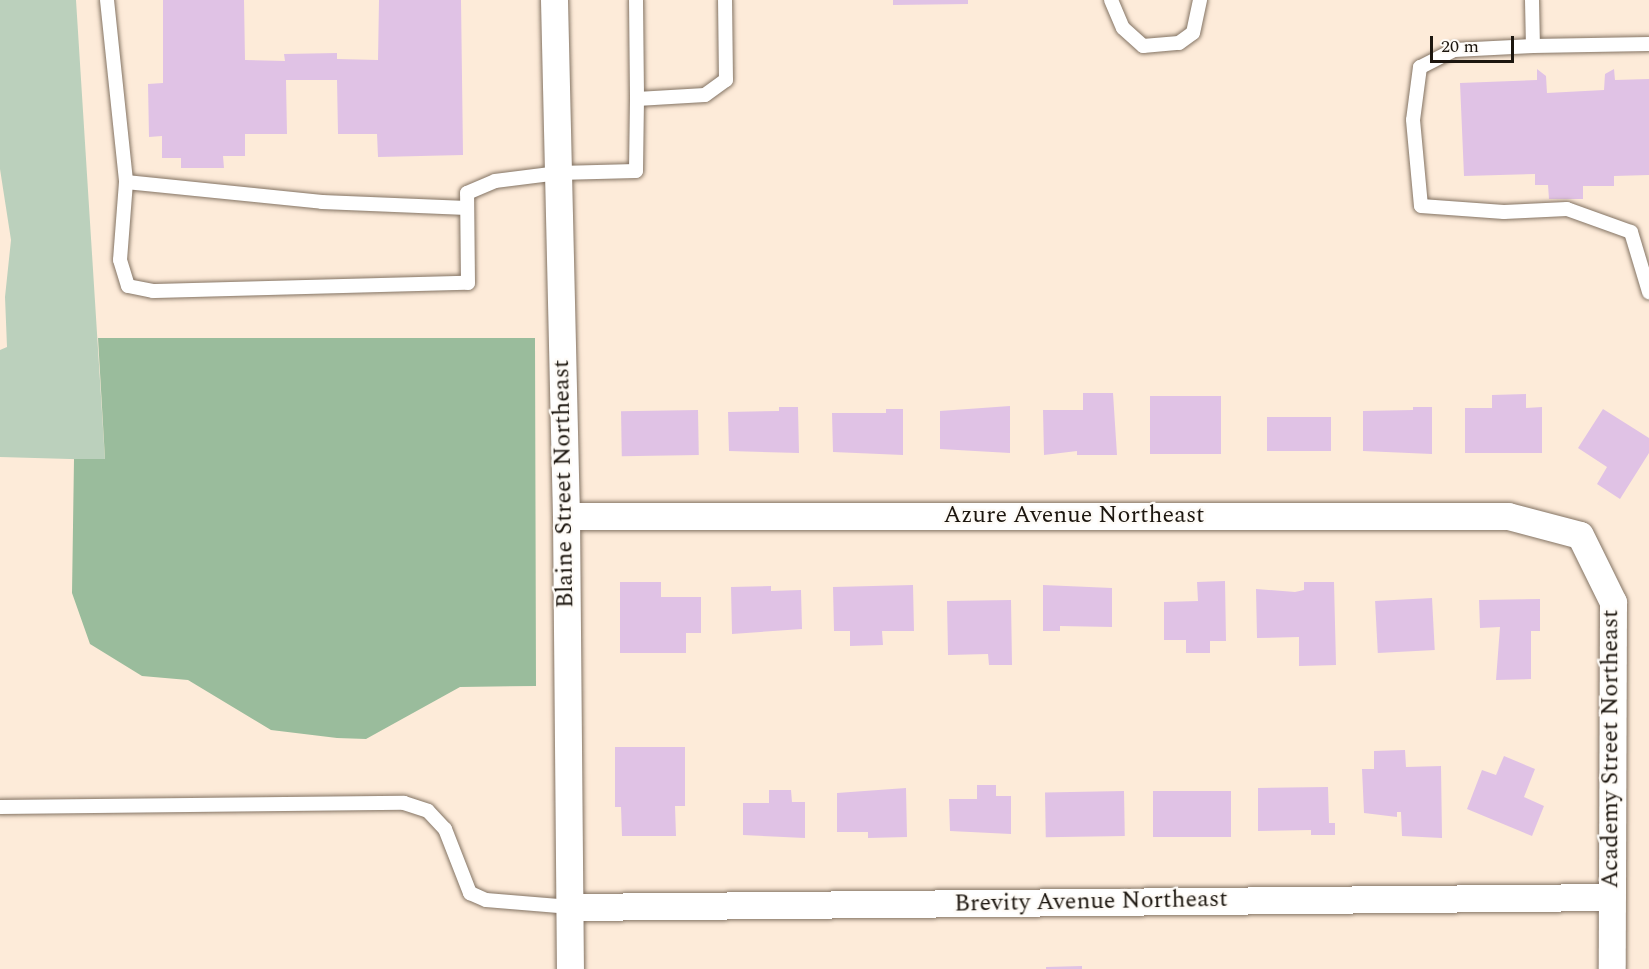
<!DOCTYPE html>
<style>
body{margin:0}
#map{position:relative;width:1649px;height:969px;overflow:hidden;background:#fdebd9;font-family:Spectral,serif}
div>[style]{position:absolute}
.green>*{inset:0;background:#bbd0bc}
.forest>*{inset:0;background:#9abc9c}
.building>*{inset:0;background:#e0c2e5;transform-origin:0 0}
.roads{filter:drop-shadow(0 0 2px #837363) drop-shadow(0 0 2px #837363)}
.lane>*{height:14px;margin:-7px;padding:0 7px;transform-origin:7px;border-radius:7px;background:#fff}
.street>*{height:27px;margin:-13.5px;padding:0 13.5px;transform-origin:13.5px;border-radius:13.5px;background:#fff}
span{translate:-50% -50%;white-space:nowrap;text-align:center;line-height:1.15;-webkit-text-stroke:4.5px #fefbf7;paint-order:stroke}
.street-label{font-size:24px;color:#1c160f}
.scale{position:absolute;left:1430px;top:36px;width:84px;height:27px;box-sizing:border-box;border:3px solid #1c160f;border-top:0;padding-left:8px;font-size:18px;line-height:21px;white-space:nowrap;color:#1c160f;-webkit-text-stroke:4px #fefbf7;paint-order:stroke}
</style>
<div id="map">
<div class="green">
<i style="clip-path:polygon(0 0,76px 0,105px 460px,0 457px,0 350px,7px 347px,5px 297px,11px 240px,0 169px)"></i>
</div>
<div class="forest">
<i style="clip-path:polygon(98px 338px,535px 338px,536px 686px,460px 687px,366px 739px,337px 738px,271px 730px,188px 680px,142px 676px,90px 644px,72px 593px,74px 459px,105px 459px)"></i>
</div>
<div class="building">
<i style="clip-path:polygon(163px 0,244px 0,245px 60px,285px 61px,284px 54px,337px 53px,337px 59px,378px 60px,379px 0,461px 0,463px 155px,378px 157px,377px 134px,338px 134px,337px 80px,286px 80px,287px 134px,245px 134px,245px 156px,223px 156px,224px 168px,181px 168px,181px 158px,162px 158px,162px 136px,149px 137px,148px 84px,163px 83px)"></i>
<i style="clip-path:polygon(893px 0,968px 0,968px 4px,893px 5px)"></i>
<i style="clip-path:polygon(1537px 69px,1546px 76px,1547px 93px,1604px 90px,1605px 74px,1614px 69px,1615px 80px,1649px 79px,1649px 175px,1614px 176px,1614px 186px,1583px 186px,1583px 199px,1549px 199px,1548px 185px,1535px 185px,1535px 174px,1464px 176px,1460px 83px,1537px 80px)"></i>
<i style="clip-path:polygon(1083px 393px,1113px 393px,1117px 455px,1077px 455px,1077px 451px,1044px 455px,1043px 410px,1083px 410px)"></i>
<i style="clip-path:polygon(1526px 394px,1526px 408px,1542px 407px,1542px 453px,1465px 453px,1465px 408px,1492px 408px,1492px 395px)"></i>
<i style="left:1221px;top:396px;width:58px;height:71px;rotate:90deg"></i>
<i style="clip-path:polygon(1010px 406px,1010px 453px,940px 449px,940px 411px)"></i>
<i style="clip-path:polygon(779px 407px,798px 407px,799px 453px,729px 451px,728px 412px,779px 411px)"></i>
<i style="clip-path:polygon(1413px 407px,1432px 407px,1432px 454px,1363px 451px,1363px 411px,1413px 410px)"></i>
<i style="clip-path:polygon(886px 409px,903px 409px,903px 455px,833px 452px,832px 413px,886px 413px)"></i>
<i style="clip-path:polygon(1603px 409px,1649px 438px,1649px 453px,1620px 499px,1597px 484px,1607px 467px,1578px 448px)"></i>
<i style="left:698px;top:410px;width:45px;height:77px;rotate:89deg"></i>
<i style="left:1267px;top:417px;width:64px;height:34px"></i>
<i style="clip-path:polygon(1225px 581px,1226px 641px,1210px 641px,1210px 653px,1186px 653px,1186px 640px,1164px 640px,1164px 602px,1198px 601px,1197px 582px)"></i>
<i style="clip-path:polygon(620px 582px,661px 582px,661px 597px,701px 597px,701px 633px,686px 633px,686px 653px,620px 653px)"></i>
<i style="clip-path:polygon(1304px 582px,1334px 582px,1336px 665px,1299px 666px,1299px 637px,1257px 638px,1256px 589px,1295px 592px,1304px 590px)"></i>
<i style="clip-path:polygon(913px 585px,914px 631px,882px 631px,883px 645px,850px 646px,850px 631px,834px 631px,833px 587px)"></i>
<i style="clip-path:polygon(1043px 585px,1112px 588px,1112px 627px,1060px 626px,1060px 631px,1043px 631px)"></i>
<i style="clip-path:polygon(771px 586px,771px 591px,801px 590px,802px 629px,732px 634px,731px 587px)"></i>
<i style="left:1432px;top:598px;width:52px;height:57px;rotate:87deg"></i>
<i style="clip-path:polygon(1540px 599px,1540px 631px,1531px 631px,1531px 679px,1496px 680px,1500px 627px,1480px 628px,1479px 600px)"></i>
<i style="clip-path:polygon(1011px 600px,1012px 665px,989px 665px,988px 654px,948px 655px,947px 601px)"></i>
<i style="clip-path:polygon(615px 747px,685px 747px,685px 806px,675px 806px,676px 836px,622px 836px,621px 807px,615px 807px)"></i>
<i style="clip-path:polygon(1405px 750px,1406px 767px,1441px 766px,1442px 838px,1402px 836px,1401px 812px,1397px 812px,1397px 817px,1364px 813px,1362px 769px,1374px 769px,1374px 751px)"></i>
<i style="clip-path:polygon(1504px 756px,1535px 769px,1524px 797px,1544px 806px,1532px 836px,1467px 809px,1482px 770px,1496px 775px)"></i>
<i style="clip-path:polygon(977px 785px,996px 785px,996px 796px,1011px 796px,1011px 834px,950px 831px,949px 799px,977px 799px)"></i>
<i style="clip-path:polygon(1328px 787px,1329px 823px,1335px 823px,1335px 835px,1311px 835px,1311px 830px,1258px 831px,1258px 788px)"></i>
<i style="clip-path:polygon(906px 788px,907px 837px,868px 838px,868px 832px,837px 832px,837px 793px)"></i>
<i style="clip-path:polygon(769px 790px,791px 790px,792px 802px,805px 802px,805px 838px,743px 835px,743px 803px,769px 803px)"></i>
<i style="left:1124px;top:791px;width:45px;height:79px;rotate:89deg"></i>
<i style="left:1231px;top:791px;width:46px;height:78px;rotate:90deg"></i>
<i style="clip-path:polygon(1082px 966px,1082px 969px,1046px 969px,1046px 967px)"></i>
</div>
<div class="roads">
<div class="lane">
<i style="left:107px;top:0;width:183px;rotate:84deg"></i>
<i style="left:126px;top:182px;width:78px;rotate:94.4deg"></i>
<i style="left:120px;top:260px;width:27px;rotate:73deg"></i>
<i style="left:128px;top:286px;width:25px;rotate:11deg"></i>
<i style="left:153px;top:291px;width:315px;rotate:-1.5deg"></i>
<i style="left:468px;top:283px;width:90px;rotate:-90.6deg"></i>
<i style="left:467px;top:193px;width:30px;rotate:-23deg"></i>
<i style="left:495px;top:181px;width:64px;rotate:-7.2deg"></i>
<i style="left:558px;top:173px;width:78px;rotate:-1.5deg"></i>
<i style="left:636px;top:171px;width:72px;rotate:-89.2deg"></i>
<i style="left:637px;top:99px;width:68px;rotate:-3.4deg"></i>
<i style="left:705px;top:95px;width:26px;rotate:-36deg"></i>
<i style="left:726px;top:80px;width:80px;rotate:-90.7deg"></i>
<i style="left:636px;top:0;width:99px;rotate:89.4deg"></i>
<i style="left:1111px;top:0;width:30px;rotate:67deg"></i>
<i style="left:1123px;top:28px;width:27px;rotate:42deg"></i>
<i style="left:1143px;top:46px;width:36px;rotate:-5deg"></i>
<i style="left:1179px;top:43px;width:17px;rotate:-36deg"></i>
<i style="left:1193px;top:33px;width:34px;rotate:-78deg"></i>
<i style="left:1532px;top:0;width:46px;rotate:88.8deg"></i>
<i style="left:1533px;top:46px;width:116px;rotate:-1deg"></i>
<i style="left:1533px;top:46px;width:79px;rotate:177.1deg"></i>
<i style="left:1454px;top:50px;width:38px;rotate:153deg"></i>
<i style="left:1420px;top:67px;width:53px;rotate:97.5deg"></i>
<i style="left:1413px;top:120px;width:86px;rotate:84.7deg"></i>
<i style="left:1421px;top:206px;width:83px;rotate:4.1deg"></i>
<i style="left:1504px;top:212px;width:63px;rotate:-2.7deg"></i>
<i style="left:1567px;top:209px;width:68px;rotate:19.8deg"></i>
<i style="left:1631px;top:232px;width:63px;rotate:73.3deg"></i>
<i style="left:126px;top:182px;width:197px;rotate:5.8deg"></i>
<i style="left:322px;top:202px;width:145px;rotate:2.4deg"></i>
<i style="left:0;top:807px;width:404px;rotate:-0.6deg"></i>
<i style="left:404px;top:803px;width:25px;rotate:18deg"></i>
<i style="left:428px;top:811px;width:25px;rotate:47deg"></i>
<i style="left:445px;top:829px;width:69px;rotate:68.7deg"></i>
<i style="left:470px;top:893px;width:17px;rotate:24deg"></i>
<i style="left:486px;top:900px;width:85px;rotate:4.7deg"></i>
</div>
<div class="street">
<i style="left:554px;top:0;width:516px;rotate:88.67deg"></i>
<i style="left:566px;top:516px;width:453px;rotate:89.5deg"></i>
<i style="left:566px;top:516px;width:942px"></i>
<i style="left:1508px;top:516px;width:74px;rotate:14.8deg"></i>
<i style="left:1580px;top:535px;width:75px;rotate:63.8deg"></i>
<i style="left:1613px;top:602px;width:367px;rotate:90.2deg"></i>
<i style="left:571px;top:907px;width:1041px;rotate:-0.55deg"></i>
</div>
</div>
<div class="street-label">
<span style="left:564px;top:484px;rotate:-91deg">Blaine Street Northeast</span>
<span style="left:1074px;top:516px">Azure Avenue Northeast</span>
<span style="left:1611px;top:749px;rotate:-90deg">Academy Street Northeast</span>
<span style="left:1091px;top:902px;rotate:-1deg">Brevity Avenue Northeast</span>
</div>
<div class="scale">20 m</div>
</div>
